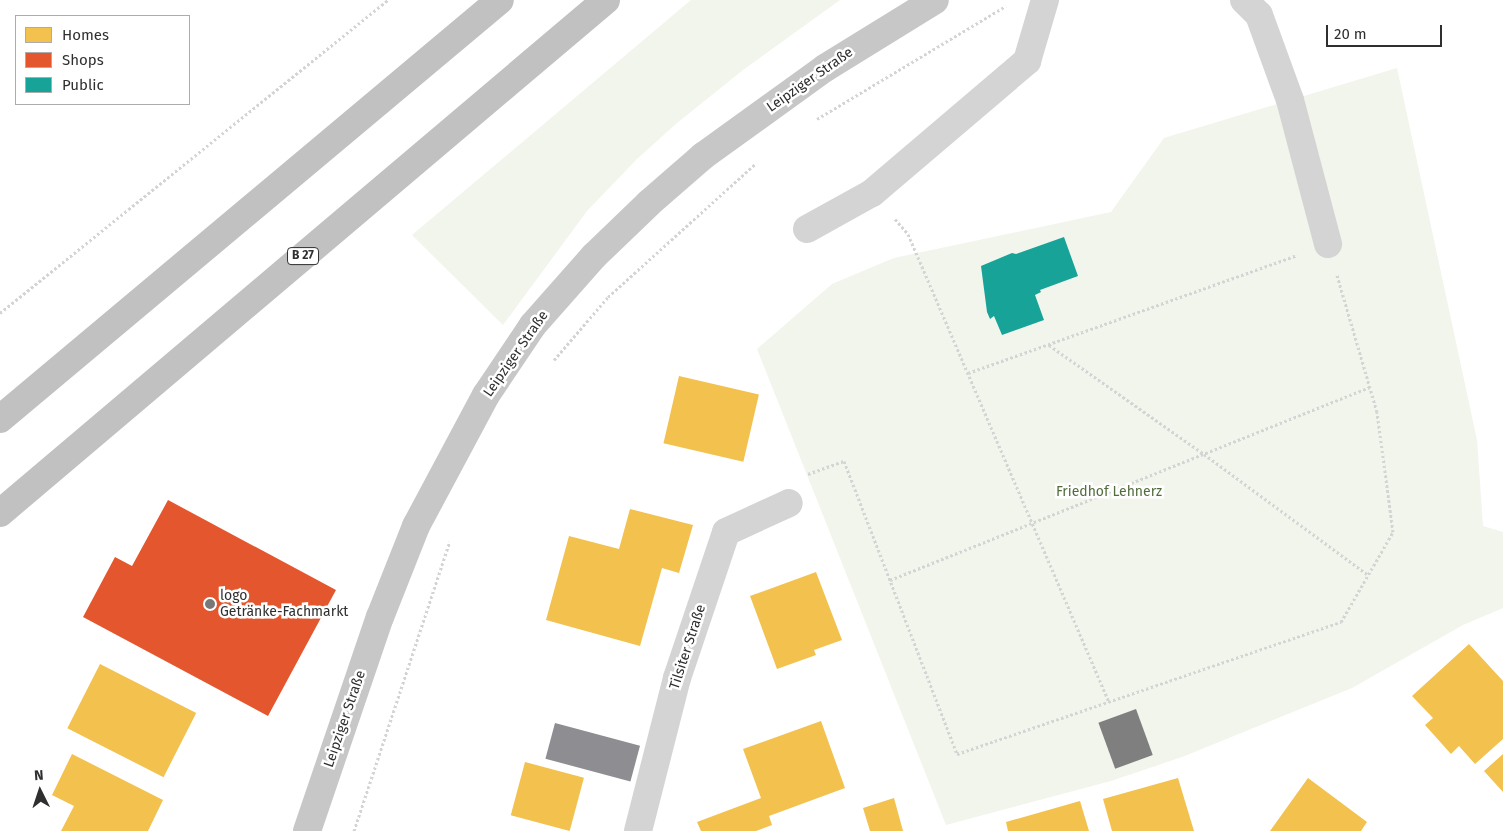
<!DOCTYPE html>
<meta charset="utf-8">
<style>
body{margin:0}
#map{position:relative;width:1503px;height:831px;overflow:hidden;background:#fff;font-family:"Fira Sans",sans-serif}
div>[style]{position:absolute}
.green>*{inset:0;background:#f1f5ec}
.homes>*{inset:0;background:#f2c14e;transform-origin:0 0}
.shops>*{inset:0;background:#e4572e}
.public>*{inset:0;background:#17a398}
.industry>*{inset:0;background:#8d8d92;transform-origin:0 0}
.building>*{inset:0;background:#7f7f7f;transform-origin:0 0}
.path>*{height:3px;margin-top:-1.5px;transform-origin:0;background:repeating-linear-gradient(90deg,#d4d4d4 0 2.5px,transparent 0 5px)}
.minor>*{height:28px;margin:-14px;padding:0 14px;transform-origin:14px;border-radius:14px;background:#d4d4d4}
.major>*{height:28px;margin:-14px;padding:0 14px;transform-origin:14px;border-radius:14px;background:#c7c7c7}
.highway>*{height:28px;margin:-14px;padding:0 14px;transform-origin:14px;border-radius:14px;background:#c1c1c1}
.dots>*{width:14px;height:14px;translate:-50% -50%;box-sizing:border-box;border:2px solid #fff;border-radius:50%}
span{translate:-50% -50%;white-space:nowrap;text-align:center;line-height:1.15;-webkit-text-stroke:5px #fff;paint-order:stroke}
.shield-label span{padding:1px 4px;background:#fff;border:1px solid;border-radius:4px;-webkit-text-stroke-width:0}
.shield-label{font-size:12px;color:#2f2f2f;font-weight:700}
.street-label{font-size:14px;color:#2f2f2f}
.park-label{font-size:14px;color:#516d3b}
.poi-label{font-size:14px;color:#2f2f2f}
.left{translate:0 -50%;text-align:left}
.legend{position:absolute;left:15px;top:15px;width:175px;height:90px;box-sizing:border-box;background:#fff;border:1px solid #acacac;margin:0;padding:6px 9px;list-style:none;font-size:15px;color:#2f2f2f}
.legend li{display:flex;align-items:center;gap:10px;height:25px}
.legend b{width:25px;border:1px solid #acacac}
.north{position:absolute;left:15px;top:766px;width:50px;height:50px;-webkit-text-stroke:4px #fff;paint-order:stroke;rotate:356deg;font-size:14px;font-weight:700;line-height:20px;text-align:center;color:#2f2f2f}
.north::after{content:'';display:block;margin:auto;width:18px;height:22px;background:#2f2f2f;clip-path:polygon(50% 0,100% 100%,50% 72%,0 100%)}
.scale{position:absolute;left:1326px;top:25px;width:116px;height:22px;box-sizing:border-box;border:2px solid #2f2f2f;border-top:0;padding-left:6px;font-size:15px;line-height:18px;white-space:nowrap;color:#2f2f2f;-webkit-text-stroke:4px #fff;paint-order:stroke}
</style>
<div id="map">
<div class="green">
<i style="clip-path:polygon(691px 0,840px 0,743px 70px,677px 123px,637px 159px,587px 211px,503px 325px,412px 235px)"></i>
<i style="clip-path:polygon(1397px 68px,1477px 440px,1483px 526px,1503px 532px,1503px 608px,1463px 625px,1352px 688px,1182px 757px,1111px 781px,946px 825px,757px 349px,832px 284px,894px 258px,1111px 212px,1164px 138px)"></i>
</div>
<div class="homes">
<i style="left:679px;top:376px;width:82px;height:69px;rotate:13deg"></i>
<i style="clip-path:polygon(630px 509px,693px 525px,679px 573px,662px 568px,640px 646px,546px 620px,569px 536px,619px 549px)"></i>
<i style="clip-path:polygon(816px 572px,842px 640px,814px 650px,816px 655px,777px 669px,750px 596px)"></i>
<i style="clip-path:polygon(1469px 644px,1503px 681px,1503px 739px,1475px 764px,1459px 746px,1451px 754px,1425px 725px,1433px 718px,1412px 696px)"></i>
<i style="left:100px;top:664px;width:108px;height:72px;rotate:27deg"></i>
<i style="clip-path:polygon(821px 721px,845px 788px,769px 816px,772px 825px,756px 831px,701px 831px,697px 822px,761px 798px,743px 749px)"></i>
<i style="clip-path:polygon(72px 754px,163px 800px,148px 831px,61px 831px,74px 806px,52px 795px)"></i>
<i style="clip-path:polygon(1503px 754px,1503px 792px,1484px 771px)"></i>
<i style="left:525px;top:762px;width:61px;height:55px;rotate:15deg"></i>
<i style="clip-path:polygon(1178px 778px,1194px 831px,1112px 831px,1103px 799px)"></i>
<i style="clip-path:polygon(1308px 778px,1367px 822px,1361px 831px,1270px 831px)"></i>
<i style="clip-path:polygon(894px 798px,903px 831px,870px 831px,863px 808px)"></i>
<i style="clip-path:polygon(1080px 801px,1089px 831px,1008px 831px,1006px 822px)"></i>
</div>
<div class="shops">
<i style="clip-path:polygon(168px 500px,336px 590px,268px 716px,83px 617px,115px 557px,132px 566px)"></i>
</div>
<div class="public">
<i style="clip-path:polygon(1064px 237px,1078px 276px,1040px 290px,1041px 292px,1035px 295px,1044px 320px,1002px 335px,994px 316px,990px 319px,987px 312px,981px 266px,1012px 253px,1016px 254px)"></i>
</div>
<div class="industry">
<i style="left:555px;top:723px;width:88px;height:37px;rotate:15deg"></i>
</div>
<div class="building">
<i style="left:1136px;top:709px;width:49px;height:40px;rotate:70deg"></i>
</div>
<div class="path">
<i style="left:817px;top:119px;width:220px;rotate:-30.9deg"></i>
<i style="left:895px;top:219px;width:20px;rotate:49deg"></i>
<i style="left:908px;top:234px;width:509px;rotate:66.76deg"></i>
<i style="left:0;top:313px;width:499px;rotate:-38.9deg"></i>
<i style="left:1049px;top:345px;width:189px;rotate:35.1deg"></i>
<i style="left:1204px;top:454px;width:204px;rotate:36.4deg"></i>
<i style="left:554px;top:360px;width:83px;rotate:-49.4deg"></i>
<i style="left:608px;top:297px;width:198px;rotate:-42.1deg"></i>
<i style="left:968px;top:373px;width:350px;rotate:-19.7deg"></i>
<i style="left:808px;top:474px;width:38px;rotate:-20deg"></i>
<i style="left:844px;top:461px;width:314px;rotate:68.9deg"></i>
<i style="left:957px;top:754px;width:406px;rotate:-19deg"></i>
<i style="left:1341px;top:622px;width:104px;rotate:-60deg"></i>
<i style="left:1393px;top:532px;width:121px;rotate:-97.6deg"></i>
<i style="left:1377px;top:412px;width:143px;rotate:-106.3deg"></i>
<i style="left:890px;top:580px;width:517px;rotate:-21.9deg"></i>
<i style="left:354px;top:831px;width:305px;rotate:-71.7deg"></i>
</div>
<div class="minor">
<i style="left:1244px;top:0;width:21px;rotate:45deg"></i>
<i style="left:1259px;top:15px;width:90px;rotate:70deg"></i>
<i style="left:1290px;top:100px;width:149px;rotate:75.2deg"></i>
<i style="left:807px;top:229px;width:74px;rotate:-29deg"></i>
<i style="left:872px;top:193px;width:204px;rotate:-40.4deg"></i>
<i style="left:1027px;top:61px;width:64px;rotate:-73.6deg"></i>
<i style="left:638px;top:831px;width:158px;rotate:-75.7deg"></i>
<i style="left:677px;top:678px;width:154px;rotate:-71.4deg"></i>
<i style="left:726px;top:532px;width:69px;rotate:-24.7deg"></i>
</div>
<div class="major">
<i style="left:307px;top:831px;width:226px;rotate:-71.2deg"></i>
<i style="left:380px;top:617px;width:98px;rotate:-68.4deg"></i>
<i style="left:416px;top:526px;width:149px;rotate:-61.9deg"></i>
<i style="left:486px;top:395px;width:84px;rotate:-56.1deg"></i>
<i style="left:533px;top:325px;width:92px;rotate:-48.5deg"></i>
<i style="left:594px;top:256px;width:76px;rotate:-43.9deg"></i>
<i style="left:649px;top:203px;width:72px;rotate:-41deg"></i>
<i style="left:703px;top:156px;width:150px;rotate:-35.8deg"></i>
<i style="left:825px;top:68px;width:129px;rotate:-31.7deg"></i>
</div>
<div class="highway">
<i style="left:0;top:419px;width:652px;rotate:-39.96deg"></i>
<i style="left:0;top:513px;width:794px;rotate:-40.25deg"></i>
</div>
<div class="dots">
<i style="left:210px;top:604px;background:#787878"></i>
</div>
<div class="shield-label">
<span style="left:303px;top:256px">B 27</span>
</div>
<div class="street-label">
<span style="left:810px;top:80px;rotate:-35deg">Leipziger Straße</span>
<span style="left:516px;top:354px;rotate:-55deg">Leipziger Straße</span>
<span style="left:688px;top:647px;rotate:-72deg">Tilsiter Straße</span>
<span style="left:345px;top:719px;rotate:-71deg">Leipziger Straße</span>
</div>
<div class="park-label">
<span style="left:1109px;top:492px">Friedhof Lehnerz</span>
</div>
<div class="poi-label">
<span class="left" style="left:220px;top:604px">logo<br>Getränke-Fachmarkt</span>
</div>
<ul class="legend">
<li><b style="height:14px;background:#f2c14e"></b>Homes</li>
<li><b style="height:14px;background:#e4572e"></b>Shops</li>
<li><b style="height:14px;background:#17a398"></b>Public</li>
</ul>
<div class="north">N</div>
<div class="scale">20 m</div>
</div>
